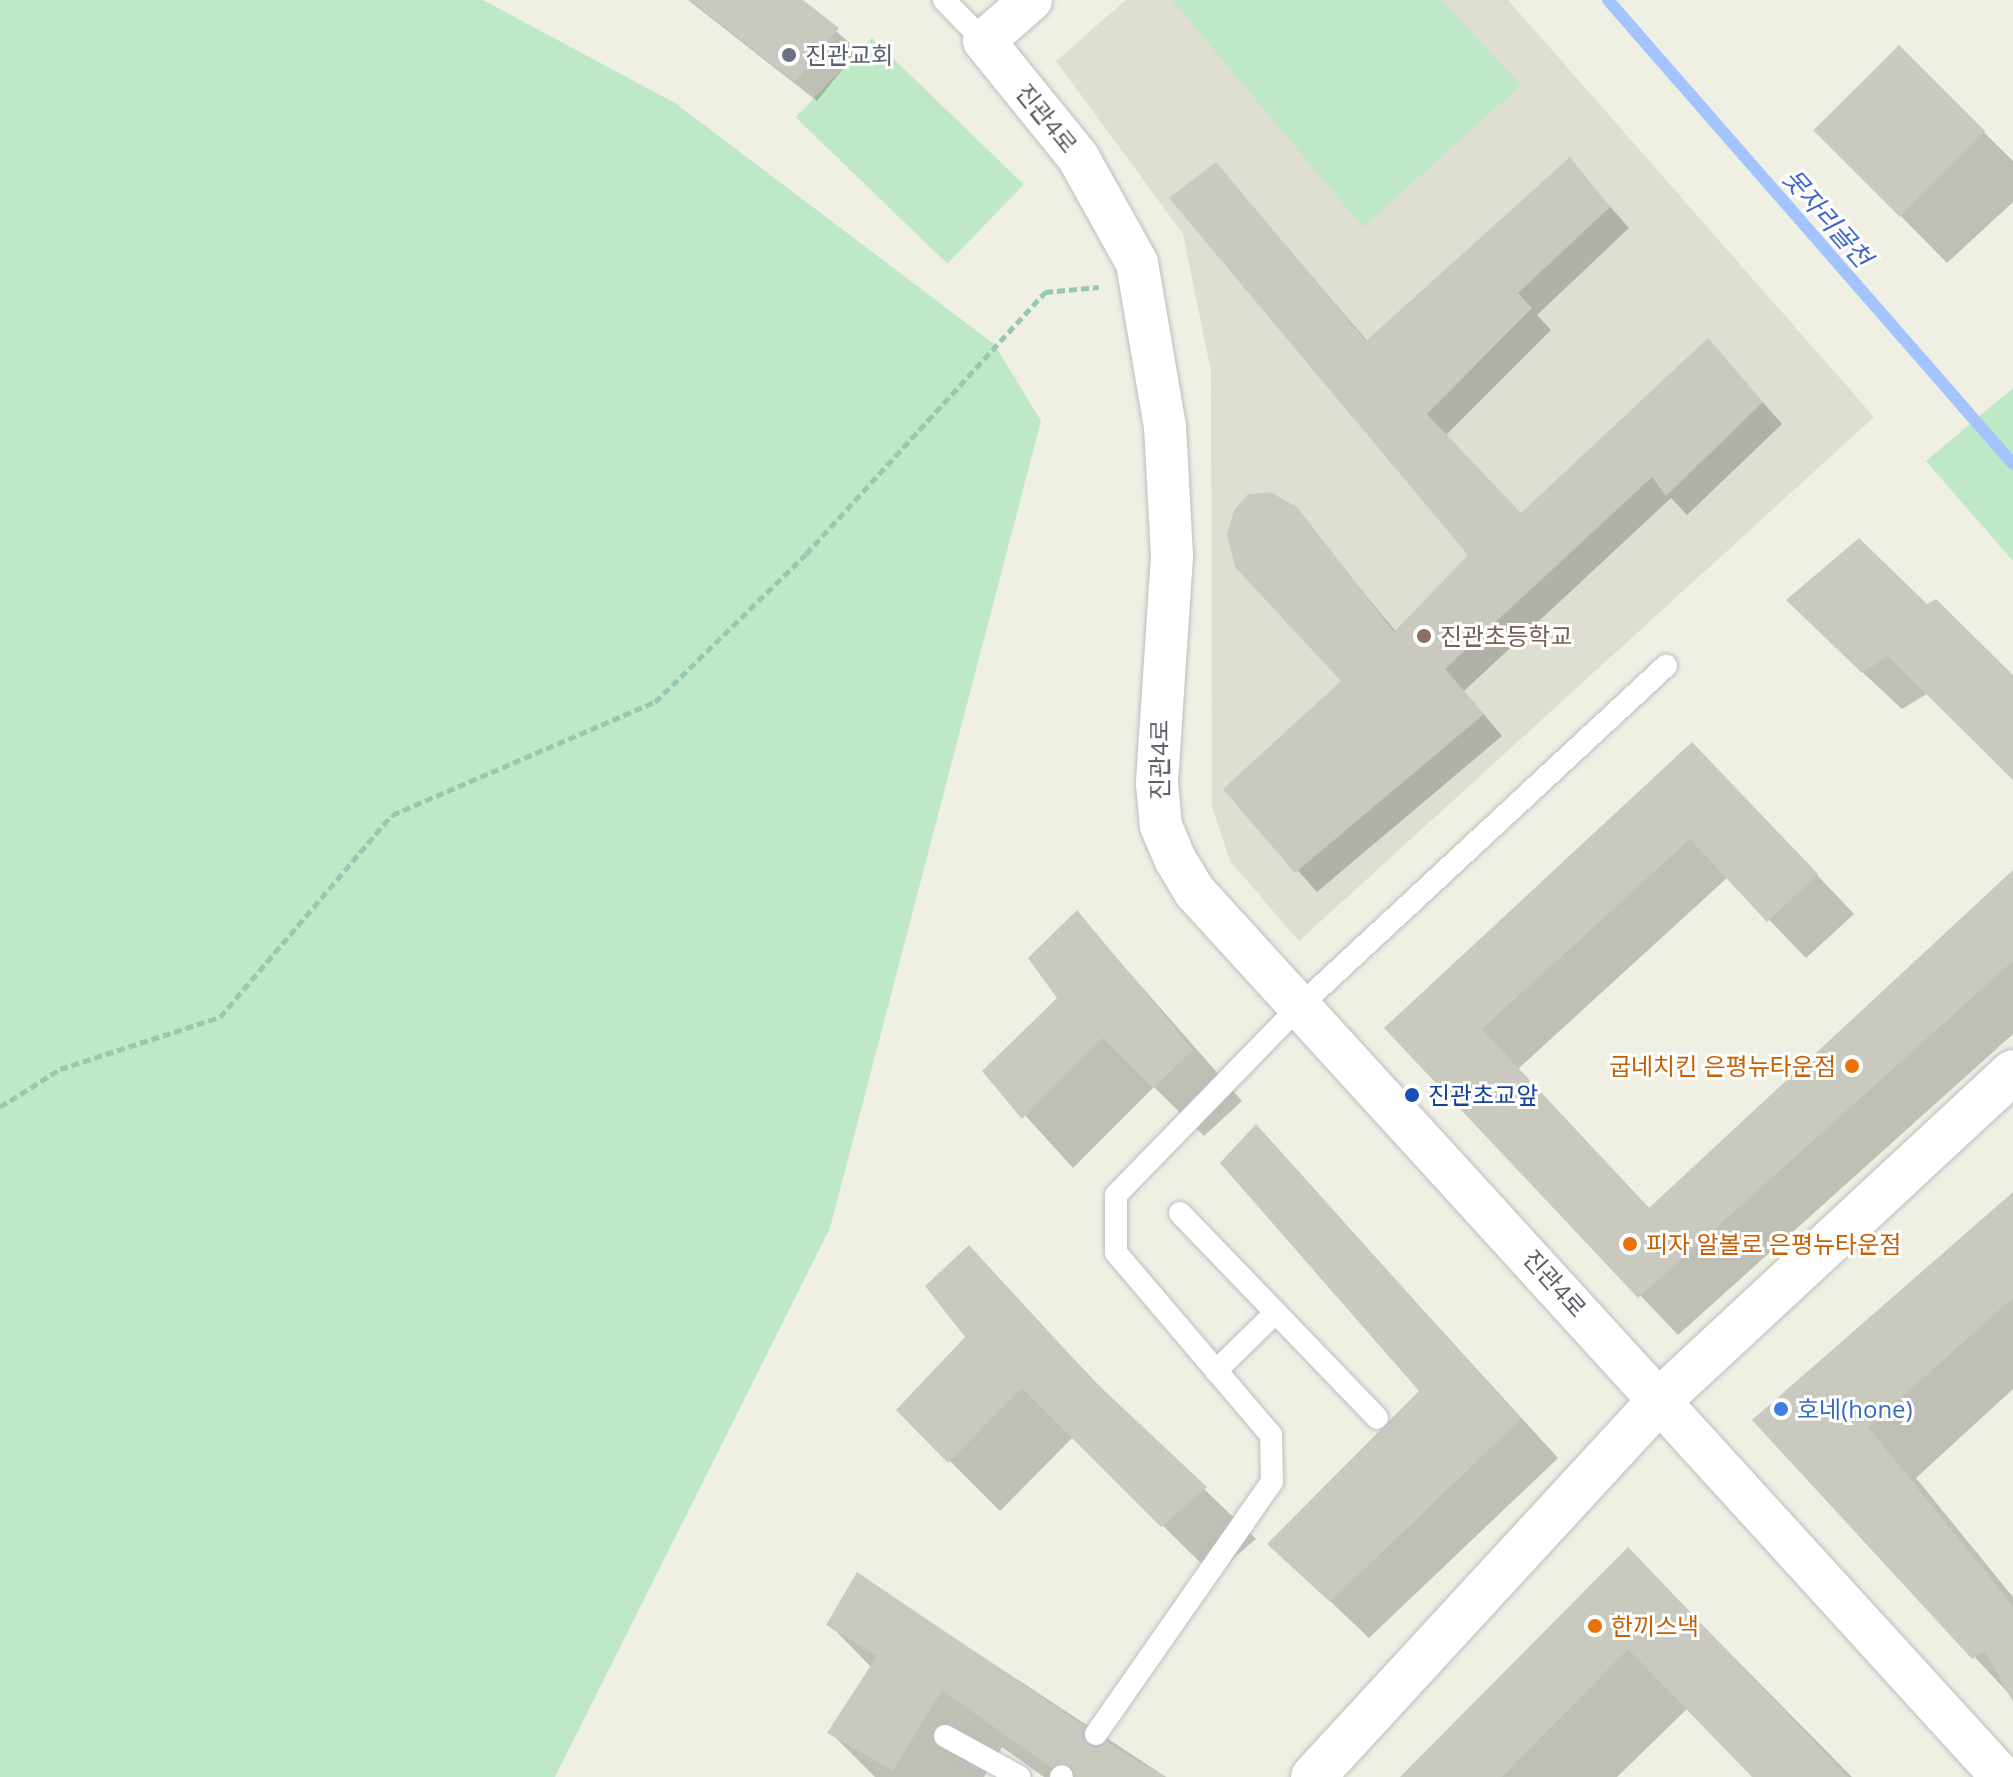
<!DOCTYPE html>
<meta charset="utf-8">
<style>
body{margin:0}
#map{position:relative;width:2013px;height:1777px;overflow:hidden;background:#efefe3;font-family:"Open Sans","Noto Sans KR",sans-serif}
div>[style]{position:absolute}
.education>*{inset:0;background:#dfded2}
.green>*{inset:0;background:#bee8c6;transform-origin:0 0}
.shadow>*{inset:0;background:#0003}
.stream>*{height:12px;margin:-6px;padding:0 6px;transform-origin:6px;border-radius:6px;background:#a3c4ff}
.building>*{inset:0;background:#cac9c0;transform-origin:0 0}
.path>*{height:5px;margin-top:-2.5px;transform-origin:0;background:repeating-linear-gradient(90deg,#96c9b0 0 8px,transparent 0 12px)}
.roads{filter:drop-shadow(0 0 2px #bbbcc3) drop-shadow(0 0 2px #bbbcc3)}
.lane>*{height:22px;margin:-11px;padding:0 11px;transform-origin:11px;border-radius:11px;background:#fff}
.street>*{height:42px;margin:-21px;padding:0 21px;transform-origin:21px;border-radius:21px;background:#fff}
.secondary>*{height:44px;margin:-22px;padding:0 22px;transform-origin:22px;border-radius:22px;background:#fff}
.dots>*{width:22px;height:22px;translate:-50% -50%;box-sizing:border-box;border:4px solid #fff;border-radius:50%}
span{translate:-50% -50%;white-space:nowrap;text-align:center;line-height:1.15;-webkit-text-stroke:6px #fff;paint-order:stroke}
.worship-label{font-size:24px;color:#5b616d}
.left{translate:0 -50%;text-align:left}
.street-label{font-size:24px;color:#5b5d65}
.education-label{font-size:24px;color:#785e54}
.food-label{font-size:24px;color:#c56008}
.right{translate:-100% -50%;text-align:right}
.transit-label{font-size:24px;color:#164399}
.shop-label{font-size:24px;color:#366cbe}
.water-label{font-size:26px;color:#3d65cb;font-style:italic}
</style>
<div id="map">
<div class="education">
<i style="clip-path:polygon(1126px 0,1508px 0,1874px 417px,1299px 941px,1230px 861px,1212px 806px,1211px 372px,1183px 234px,1056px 61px)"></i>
</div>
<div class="green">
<i style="clip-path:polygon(0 0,483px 0,675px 103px,994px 344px,1041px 421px,830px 1228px,555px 1777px,0 1777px)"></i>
<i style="clip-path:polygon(1172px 0,1441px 0,1521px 85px,1363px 227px)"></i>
<i style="left:872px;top:38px;width:211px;height:110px;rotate:44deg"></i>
<i style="clip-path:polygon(2013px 388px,2013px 561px,1926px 461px)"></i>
</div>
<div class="shadow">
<i style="clip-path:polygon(688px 0,800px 0,858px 50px,817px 101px)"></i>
<i style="clip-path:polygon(1899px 48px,2013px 161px,2013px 202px,1947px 263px,1815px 129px)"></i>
<i style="clip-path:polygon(1569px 160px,1629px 228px,1537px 315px,1551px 330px,1445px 436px,1522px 516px,1708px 340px,1782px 424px,1687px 515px,1671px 498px,1464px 691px,1502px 736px,1317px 892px,1226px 790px,1343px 681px,1295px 509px,1396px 632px,1471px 555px,1216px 164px,1368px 342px)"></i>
<i style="clip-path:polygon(1927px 606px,2013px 679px,2013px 778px,1928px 693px,1902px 709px,1826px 638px)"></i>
<i style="clip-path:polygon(1730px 783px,1854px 914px,1806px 958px,1728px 877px,1518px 1069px,1650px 1209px,2013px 873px,2013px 1034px,1678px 1335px,1387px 1028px)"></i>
<i style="clip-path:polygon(1077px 913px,1242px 1101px,1204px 1136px,1154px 1087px,1073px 1168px,985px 1071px,1060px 999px)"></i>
<i style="clip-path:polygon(1256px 1127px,1558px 1458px,1369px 1638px,1270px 1544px,1421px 1392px)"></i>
<i style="clip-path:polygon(2013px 1194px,2013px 1389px,1916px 1478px,2013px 1597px,2013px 1698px,1754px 1421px)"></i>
<i style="clip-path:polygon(969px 1248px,1121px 1409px,1256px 1539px,1213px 1575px,1073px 1437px,1000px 1511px,899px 1410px,967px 1337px)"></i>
<i style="clip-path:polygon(1628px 1550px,1852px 1777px,1759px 1777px,1689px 1707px,1617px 1777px,1402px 1777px)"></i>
<i style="clip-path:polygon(858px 1575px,1166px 1777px,1044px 1777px,1002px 1747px,984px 1777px,875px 1777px,830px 1732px,872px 1668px,829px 1624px)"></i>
</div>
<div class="stream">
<i style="left:1608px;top:0;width:616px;rotate:48.88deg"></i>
</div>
<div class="building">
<i style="clip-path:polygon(690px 0,803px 0,839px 28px,795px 82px)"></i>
<i style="left:1899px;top:45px;width:122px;height:121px;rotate:45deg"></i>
<i style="clip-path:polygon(1570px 157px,1610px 207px,1518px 293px,1532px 308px,1427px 414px,1521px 513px,1708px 338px,1763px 402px,1666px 496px,1652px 477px,1445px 669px,1484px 714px,1295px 873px,1223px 789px,1341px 681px,1235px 567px,1227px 534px,1234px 511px,1248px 494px,1270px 492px,1297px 507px,1394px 632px,1468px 555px,1169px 198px,1216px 162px,1366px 341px)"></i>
<i style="clip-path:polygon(1859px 538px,1927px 604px,1936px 599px,2013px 675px,2013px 780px,1888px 656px,1862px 673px,1786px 600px)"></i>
<i style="clip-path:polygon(1692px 742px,1818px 874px,1767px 922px,1690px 839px,1482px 1029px,1649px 1208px,2013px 870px,2013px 961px,1638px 1298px,1384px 1028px)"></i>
<i style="clip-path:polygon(1077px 910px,1193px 1050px,1153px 1088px,1103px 1038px,1022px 1119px,982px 1071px,1057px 998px,1028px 958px)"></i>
<i style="clip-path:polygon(1256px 1124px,1521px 1419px,1330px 1602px,1267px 1544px,1419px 1391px,1220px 1163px)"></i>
<i style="clip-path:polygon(2013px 1192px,2013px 1298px,1868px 1427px,2013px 1606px,2013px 1702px,1985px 1651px,1972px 1659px,1752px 1420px)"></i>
<i style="clip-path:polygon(969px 1245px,1092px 1379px,1207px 1487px,1161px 1527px,1022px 1388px,948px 1463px,896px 1410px,965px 1337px,925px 1286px)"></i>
<i style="clip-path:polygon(1628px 1547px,1848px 1777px,1752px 1777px,1628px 1649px,1502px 1777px,1400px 1777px)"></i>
<i style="clip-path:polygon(857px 1572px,1127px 1755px,1166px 1777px,1064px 1777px,942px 1690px,893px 1771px,827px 1733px,877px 1656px,826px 1625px)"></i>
</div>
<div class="path">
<i style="left:0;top:1107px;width:71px;rotate:-32.3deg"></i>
<i style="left:60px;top:1069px;width:168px;rotate:-18deg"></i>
<i style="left:220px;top:1017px;width:265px;rotate:-49.6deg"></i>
<i style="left:392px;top:815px;width:286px;rotate:-23.3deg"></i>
<i style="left:655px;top:702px;width:211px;rotate:-44.4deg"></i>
<i style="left:806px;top:554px;width:355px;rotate:-47.6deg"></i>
<i style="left:1045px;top:292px;width:54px;rotate:-5.3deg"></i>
</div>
<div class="roads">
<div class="lane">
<i style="left:944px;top:0;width:57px;rotate:45.7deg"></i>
<i style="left:1180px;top:1213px;width:284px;rotate:46.1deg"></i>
<i style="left:1216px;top:1371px;width:81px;rotate:-44.5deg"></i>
<i style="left:1096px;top:1734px;width:307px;rotate:-55.1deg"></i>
<i style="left:1272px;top:1482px;width:47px;rotate:-91.2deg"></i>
<i style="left:1271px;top:1435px;width:239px;rotate:-130.4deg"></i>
<i style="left:1116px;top:1253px;width:58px;rotate:-90deg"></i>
<i style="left:1116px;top:1195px;width:267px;rotate:-45.8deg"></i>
<i style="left:1302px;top:1004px;width:497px;rotate:-42.9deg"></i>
<i style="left:945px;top:1736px;width:85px;rotate:28.7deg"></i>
<i style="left:1061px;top:1777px;width:1px;rotate:-45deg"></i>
</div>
<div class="street">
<i style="left:1031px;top:0;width:62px;rotate:138.9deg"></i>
<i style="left:984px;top:41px;width:149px;rotate:51deg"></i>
<i style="left:1078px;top:157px;width:121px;rotate:60.9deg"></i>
<i style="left:1137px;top:263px;width:165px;rotate:80.3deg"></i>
<i style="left:1165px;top:426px;width:130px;rotate:86.9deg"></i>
<i style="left:1172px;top:556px;width:228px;rotate:93.8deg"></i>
<i style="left:1157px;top:784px;width:42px;rotate:84.6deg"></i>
<i style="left:1161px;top:826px;width:36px;rotate:67deg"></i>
<i style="left:1175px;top:859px;width:39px;rotate:59deg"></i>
<i style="left:1195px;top:892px;width:1198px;rotate:47.64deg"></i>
</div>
<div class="secondary">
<i style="left:1313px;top:1777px;width:514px;rotate:-47.37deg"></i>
<i style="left:1661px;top:1399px;width:480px;rotate:-42.9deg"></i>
</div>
</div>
<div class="dots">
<i style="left:789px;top:55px;background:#6b7280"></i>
<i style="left:1424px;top:636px;background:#8d6e63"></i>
<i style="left:1852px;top:1066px;background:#e8710a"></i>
<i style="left:1412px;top:1095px;background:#1a4fb4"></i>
<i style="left:1630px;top:1244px;background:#e8710a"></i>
<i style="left:1781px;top:1409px;background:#3f7fe0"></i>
<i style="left:1595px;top:1626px;background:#e8710a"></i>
</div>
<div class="worship-label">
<span class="left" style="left:805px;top:55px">진관교회</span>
</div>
<div class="street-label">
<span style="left:1047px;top:118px;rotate:51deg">진관4로</span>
<span style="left:1159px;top:760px;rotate:-90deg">진관4로</span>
<span style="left:1555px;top:1283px;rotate:48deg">진관4로</span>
</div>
<div class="education-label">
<span class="left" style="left:1440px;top:636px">진관초등학교</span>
</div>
<div class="food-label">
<span class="right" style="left:1836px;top:1066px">굽네치킨 은평뉴타운점</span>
<span class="left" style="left:1646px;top:1244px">피자 알볼로 은평뉴타운점</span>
<span class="left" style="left:1611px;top:1626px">한끼스낵</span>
</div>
<div class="transit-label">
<span class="left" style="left:1428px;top:1095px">진관초교앞</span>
</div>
<div class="shop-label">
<span class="left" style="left:1797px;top:1409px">호네(hone)</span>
</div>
<div class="water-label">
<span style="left:1827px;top:218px;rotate:49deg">못자리골천</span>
</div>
</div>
